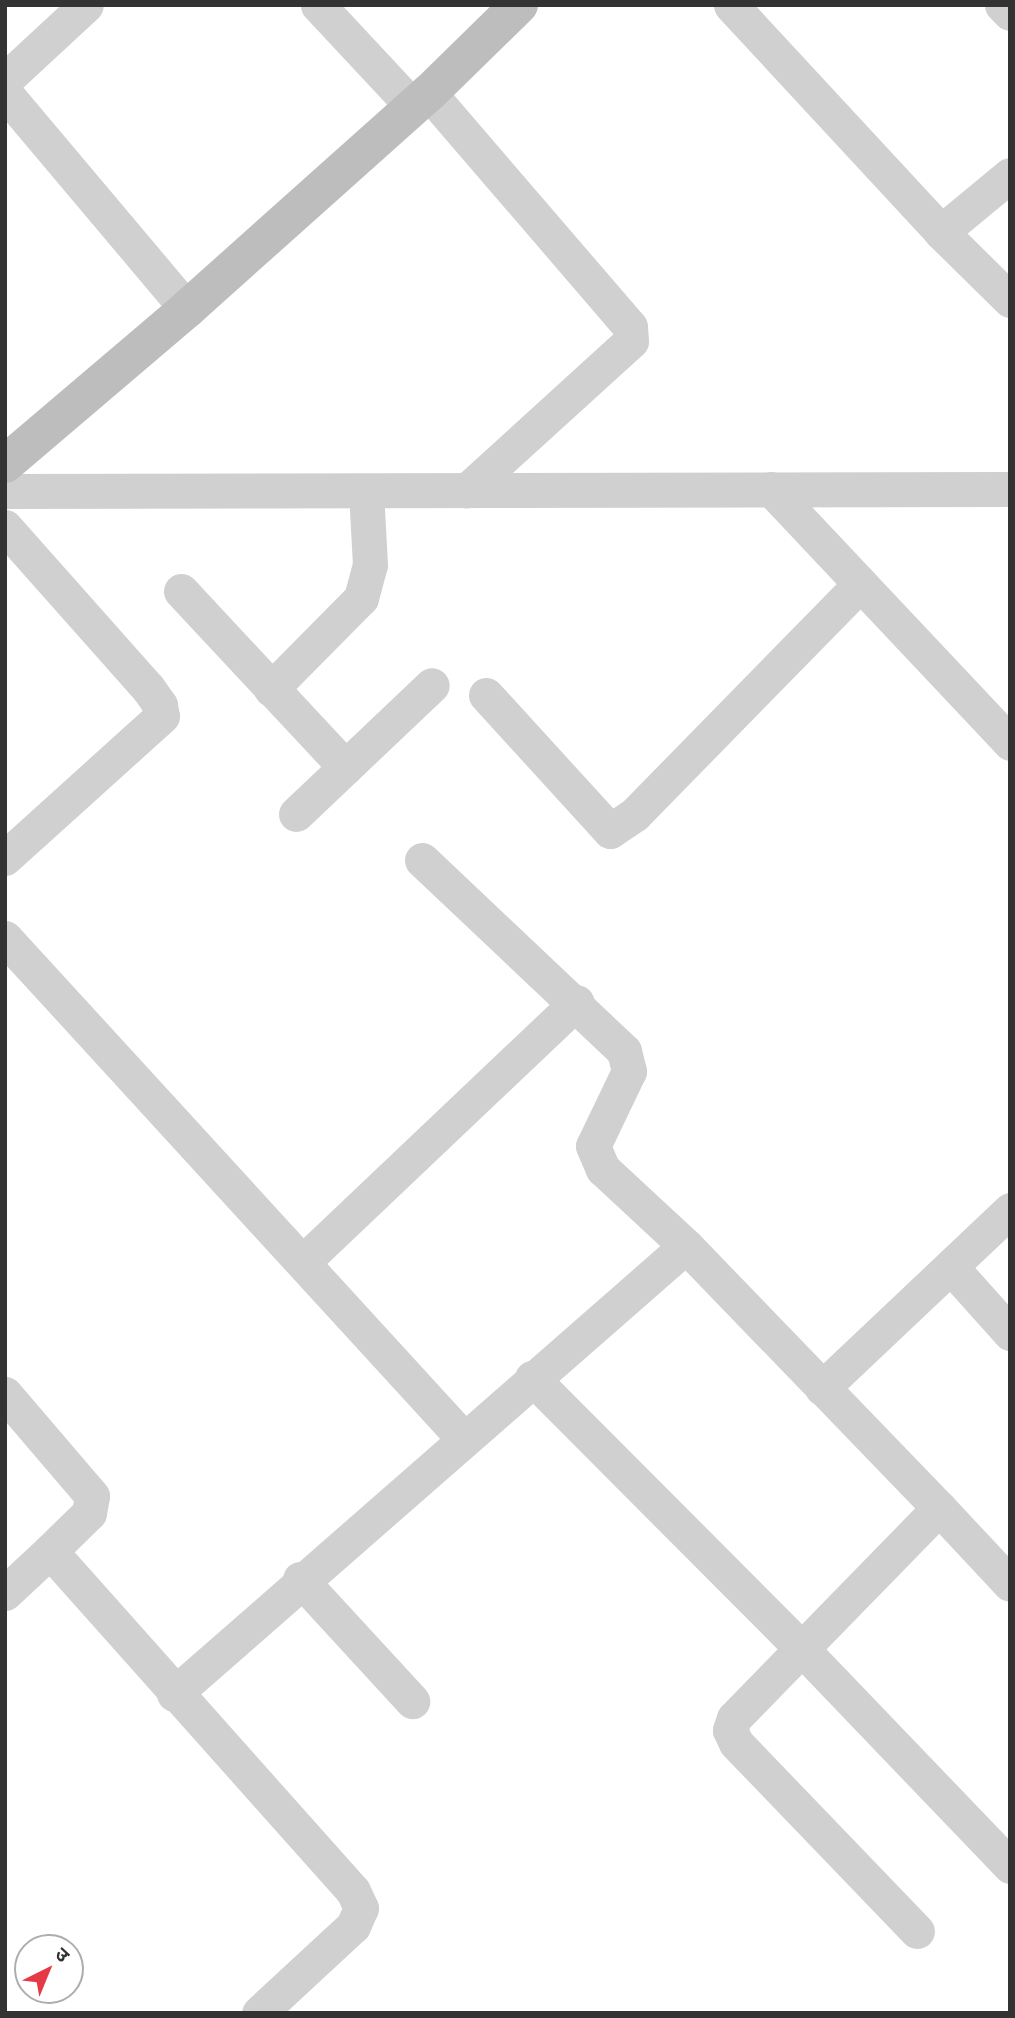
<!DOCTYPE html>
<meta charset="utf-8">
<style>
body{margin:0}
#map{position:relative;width:1015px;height:2018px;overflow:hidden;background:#fff;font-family:Arial,"Noto Sans Devanagari",sans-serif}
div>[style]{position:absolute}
.street>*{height:35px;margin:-17.5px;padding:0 17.5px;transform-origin:17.5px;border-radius:17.5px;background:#d0d0d0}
.secondary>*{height:38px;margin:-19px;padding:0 19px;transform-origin:19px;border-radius:19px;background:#bdbdbd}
span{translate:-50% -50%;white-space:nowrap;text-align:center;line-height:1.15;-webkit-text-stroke:7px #fff;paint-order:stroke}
.frame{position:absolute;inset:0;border:7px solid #333;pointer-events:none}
.north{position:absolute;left:14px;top:1934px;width:70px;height:70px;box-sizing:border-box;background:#fff;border:2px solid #adadad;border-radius:50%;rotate:43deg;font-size:19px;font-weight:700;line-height:28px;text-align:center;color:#333}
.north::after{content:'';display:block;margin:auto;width:24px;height:32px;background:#e63946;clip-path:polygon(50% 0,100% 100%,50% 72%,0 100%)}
</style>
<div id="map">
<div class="street">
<i style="left:318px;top:5px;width:139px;rotate:47deg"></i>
<i style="left:731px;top:5px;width:309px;rotate:47.2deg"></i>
<i style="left:941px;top:232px;width:89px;rotate:-39.6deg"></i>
<i style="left:1002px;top:5px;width:11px;rotate:45deg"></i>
<i style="left:5px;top:80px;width:110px;rotate:-42.8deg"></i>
<i style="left:5px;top:93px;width:282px;rotate:49.9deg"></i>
<i style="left:429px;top:93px;width:308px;rotate:49.3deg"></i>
<i style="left:630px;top:327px;width:14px;rotate:86deg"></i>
<i style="left:631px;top:341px;width:222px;rotate:137.7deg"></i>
<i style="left:941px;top:232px;width:97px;rotate:44.6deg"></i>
<i style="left:771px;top:489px;width:349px;rotate:46.7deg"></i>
<i style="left:5px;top:491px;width:1005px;rotate:-0.11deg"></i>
<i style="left:5px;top:527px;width:215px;rotate:48.4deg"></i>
<i style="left:148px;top:688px;width:21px;rotate:55deg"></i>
<i style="left:160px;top:705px;width:11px;rotate:80deg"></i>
<i style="left:162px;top:716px;width:212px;rotate:137.9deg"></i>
<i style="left:181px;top:591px;width:241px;rotate:47deg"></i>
<i style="left:271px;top:689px;width:128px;rotate:-45.3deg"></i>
<i style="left:361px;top:598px;width:34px;rotate:-75deg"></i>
<i style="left:370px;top:565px;width:74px;rotate:-93.1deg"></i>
<i style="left:486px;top:695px;width:184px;rotate:47.6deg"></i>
<i style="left:610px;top:831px;width:30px;rotate:-34deg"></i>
<i style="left:635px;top:814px;width:322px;rotate:-45.6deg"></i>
<i style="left:296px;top:814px;width:187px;rotate:-43.5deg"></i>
<i style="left:422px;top:860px;width:278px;rotate:43.4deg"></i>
<i style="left:624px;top:1051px;width:21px;rotate:76deg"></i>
<i style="left:629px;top:1071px;width:83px;rotate:115.6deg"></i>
<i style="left:593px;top:1146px;width:25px;rotate:67deg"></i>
<i style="left:603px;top:1169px;width:113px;rotate:42.9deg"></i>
<i style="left:686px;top:1246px;width:364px;rotate:46deg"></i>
<i style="left:939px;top:1508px;width:293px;rotate:134.3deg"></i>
<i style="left:734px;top:1718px;width:13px;rotate:108deg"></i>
<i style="left:730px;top:1730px;width:14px;rotate:65deg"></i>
<i style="left:736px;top:1743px;width:261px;rotate:46.1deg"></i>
<i style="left:5px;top:938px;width:678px;rotate:47.51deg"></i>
<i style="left:304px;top:1261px;width:376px;rotate:-43.5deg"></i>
<i style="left:951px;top:1267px;width:89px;rotate:48.2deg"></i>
<i style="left:532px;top:1378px;width:383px;rotate:45.1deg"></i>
<i style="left:802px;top:1649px;width:301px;rotate:46.2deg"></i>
<i style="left:822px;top:1388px;width:259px;rotate:-43.4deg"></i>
<i style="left:5px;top:1394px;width:134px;rotate:49.5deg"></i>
<i style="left:92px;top:1496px;width:17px;rotate:100deg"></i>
<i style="left:89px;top:1513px;width:54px;rotate:135.7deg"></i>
<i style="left:939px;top:1508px;width:104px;rotate:46.9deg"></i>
<i style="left:300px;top:1579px;width:166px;rotate:47.4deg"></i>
<i style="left:5px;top:1593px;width:62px;rotate:-43deg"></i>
<i style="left:50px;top:1551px;width:455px;rotate:48.3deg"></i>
<i style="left:353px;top:1891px;width:19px;rotate:65deg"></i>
<i style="left:361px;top:1908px;width:20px;rotate:114deg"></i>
<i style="left:353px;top:1926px;width:128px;rotate:137.2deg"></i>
<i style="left:174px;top:1694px;width:680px;rotate:-41.19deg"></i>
</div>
<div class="secondary">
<i style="left:5px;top:464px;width:239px;rotate:-40.4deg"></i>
<i style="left:187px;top:309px;width:324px;rotate:-41.8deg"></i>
<i style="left:429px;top:93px;width:126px;rotate:-44.4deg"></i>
</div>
<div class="frame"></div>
<div class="north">उ</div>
</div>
